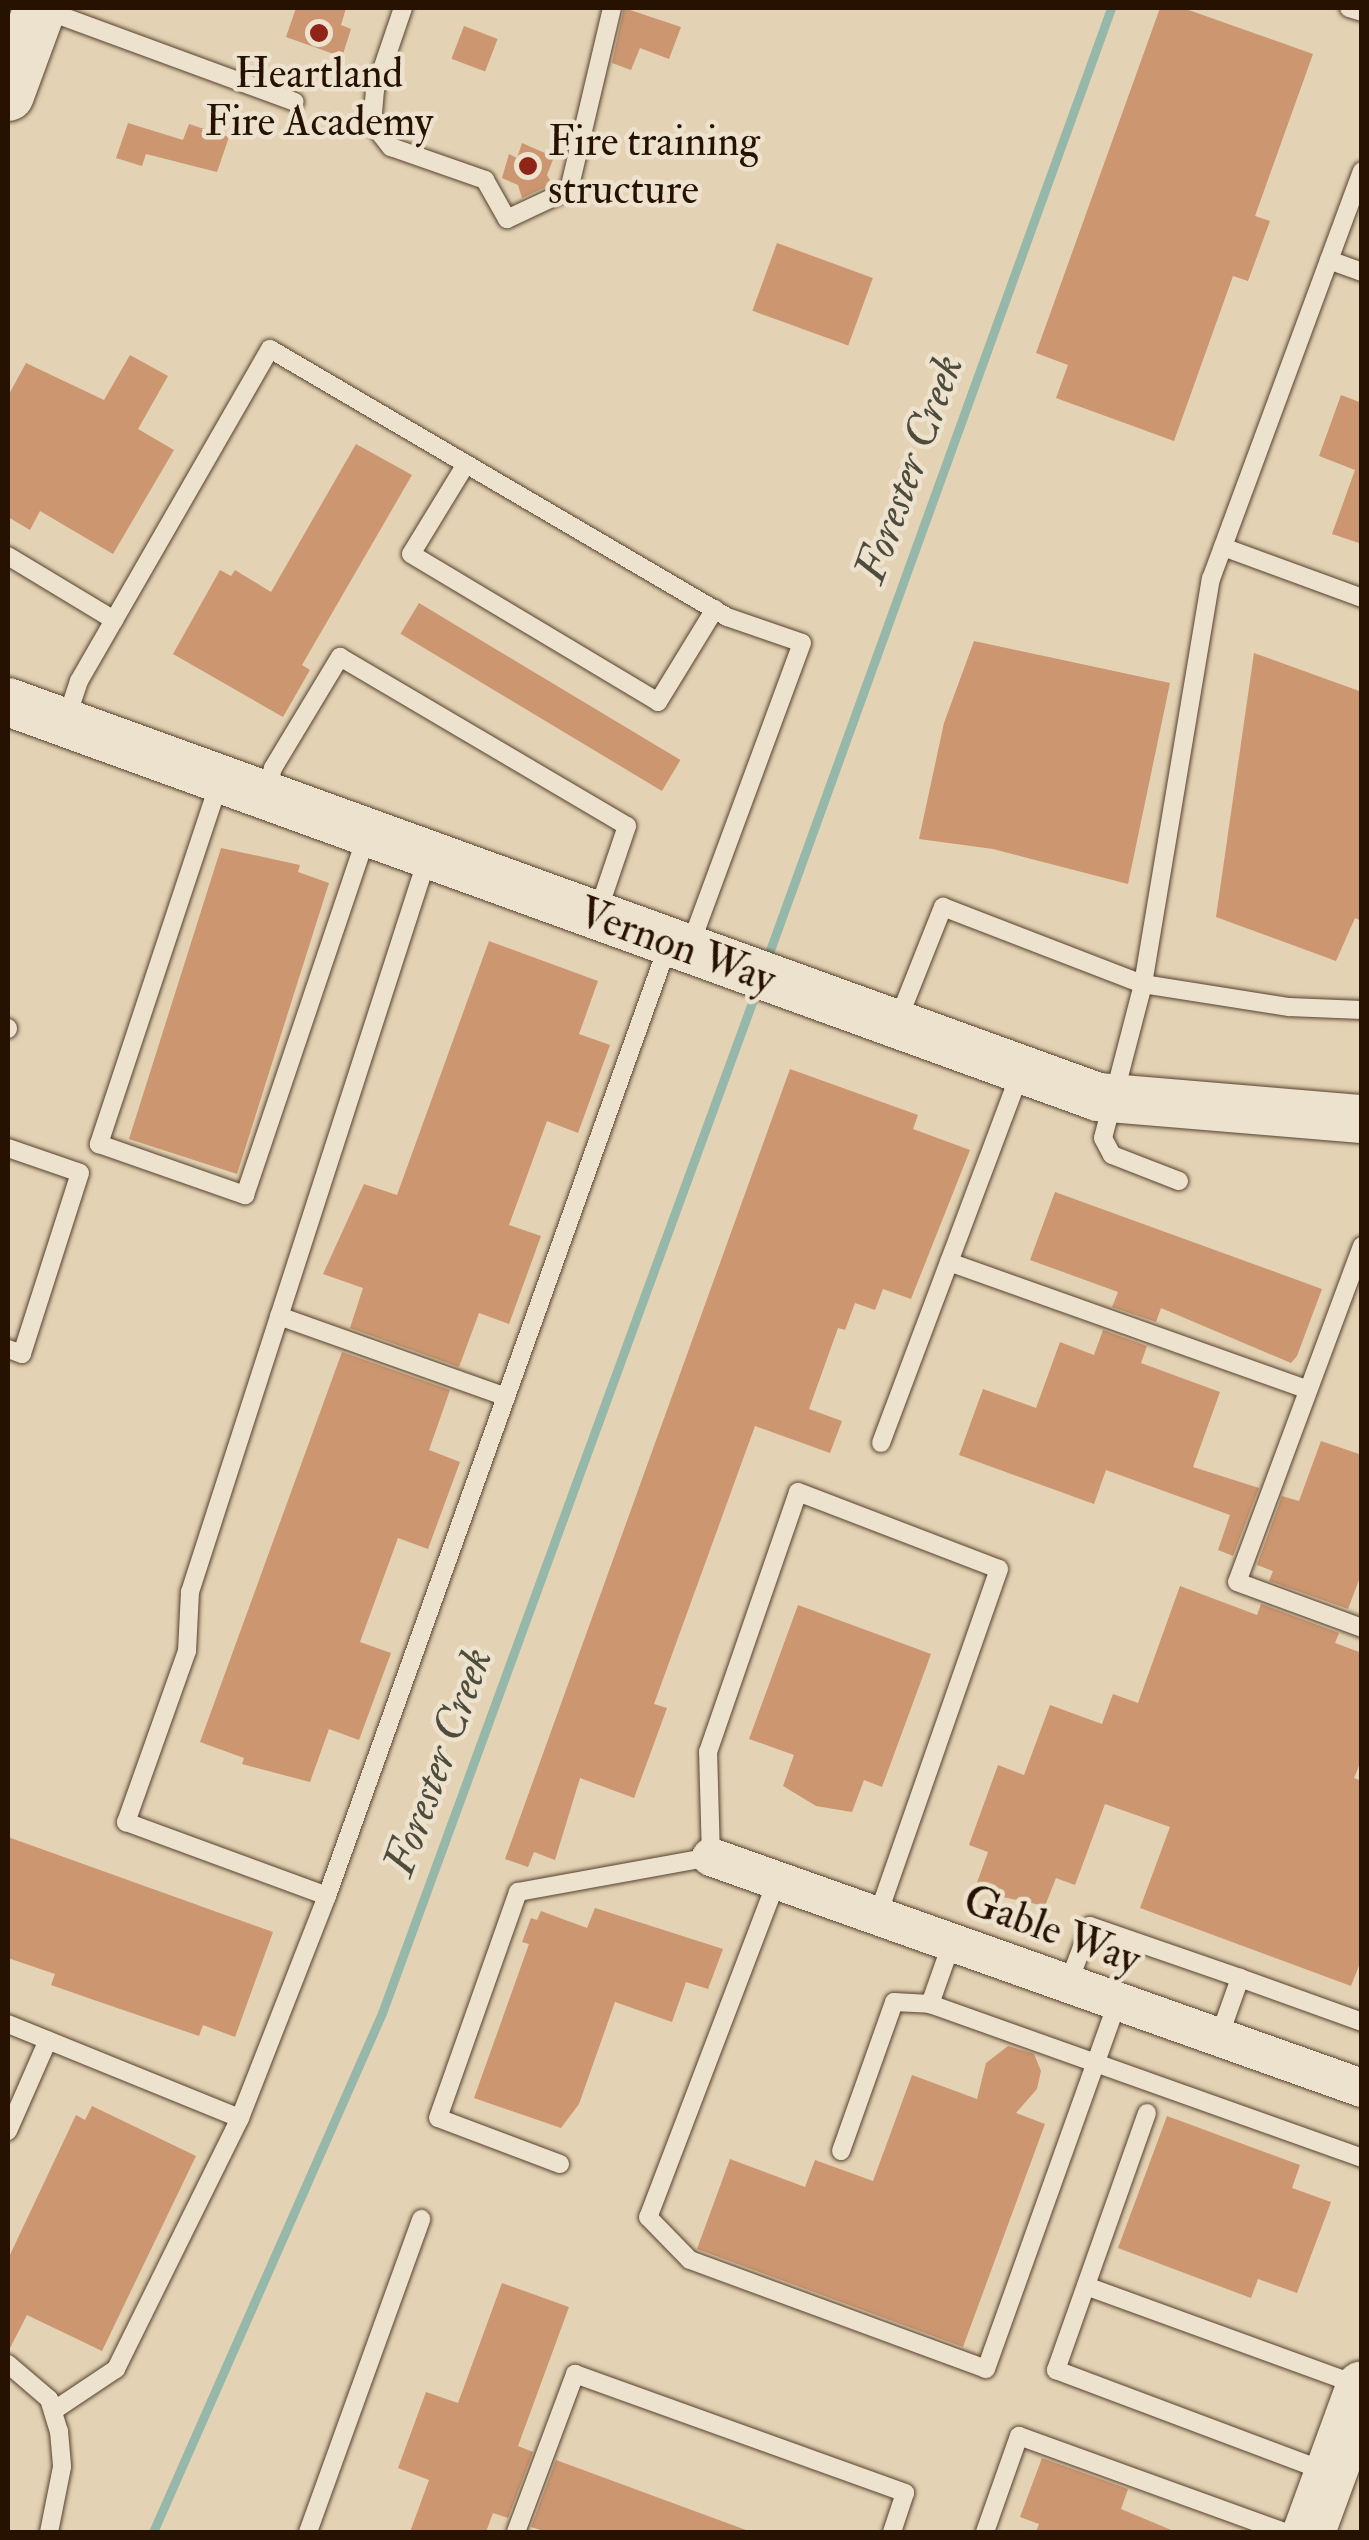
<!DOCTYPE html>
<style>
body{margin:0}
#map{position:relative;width:1369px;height:2540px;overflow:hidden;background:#e4d2b4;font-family:"IM FELL Double Pica",serif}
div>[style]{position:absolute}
.stream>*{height:9px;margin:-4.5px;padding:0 4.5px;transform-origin:4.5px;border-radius:4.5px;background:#96b8aa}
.building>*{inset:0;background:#cc9670;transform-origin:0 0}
.roads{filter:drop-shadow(0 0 2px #56422e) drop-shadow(0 0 2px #56422e)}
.service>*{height:18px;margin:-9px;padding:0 9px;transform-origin:9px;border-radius:9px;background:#ede2ce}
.minor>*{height:38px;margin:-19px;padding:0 19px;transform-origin:19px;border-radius:19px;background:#ede2ce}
.tertiary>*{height:48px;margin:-24px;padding:0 24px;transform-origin:24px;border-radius:24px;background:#ede2ce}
.secondary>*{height:52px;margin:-26px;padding:0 26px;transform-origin:26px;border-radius:26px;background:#ede2ce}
.dots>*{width:28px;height:28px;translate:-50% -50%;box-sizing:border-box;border:5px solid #ede2ce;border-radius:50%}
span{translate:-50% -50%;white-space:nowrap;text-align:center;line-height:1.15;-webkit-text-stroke:9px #ede2ce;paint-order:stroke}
.poi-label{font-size:42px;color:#271202}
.left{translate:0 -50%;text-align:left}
.street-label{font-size:42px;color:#271202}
.water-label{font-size:45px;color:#4e4c3d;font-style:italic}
.frame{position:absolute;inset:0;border:10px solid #271202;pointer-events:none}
</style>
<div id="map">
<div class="stream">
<i style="left:769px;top:953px;width:1005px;rotate:-70.1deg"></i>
<i style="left:153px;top:2532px;width:567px;rotate:-66.19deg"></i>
<i style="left:382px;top:2013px;width:1079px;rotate:-69.89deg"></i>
</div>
<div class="building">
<i style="clip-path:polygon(296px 8px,346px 8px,341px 25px,351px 29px,342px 57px,286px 37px)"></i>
<i style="clip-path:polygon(624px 8px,681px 27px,669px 59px,640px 48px,631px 70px,612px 63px)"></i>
<i style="clip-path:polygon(1160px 8px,1183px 8px,1313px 54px,1255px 216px,1270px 221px,1248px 281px,1233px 276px,1174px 441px,1056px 398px,1068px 365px,1036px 353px)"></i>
<i style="left:464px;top:26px;width:36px;height:35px;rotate:21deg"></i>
<i style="clip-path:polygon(128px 123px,183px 140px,189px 124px,229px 137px,217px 172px,146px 154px,142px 166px,116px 158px)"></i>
<i style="clip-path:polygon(522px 143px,554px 157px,547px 175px,552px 184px,522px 198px,518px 185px,502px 178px,509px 154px,517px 158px)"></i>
<i style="left:777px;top:243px;width:102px;height:72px;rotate:20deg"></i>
<i style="clip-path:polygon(130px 355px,168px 376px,138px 429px,174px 450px,113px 554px,40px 511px,30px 530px,8px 517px,8px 396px,26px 363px,104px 400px)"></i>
<i style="clip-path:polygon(1341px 395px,1362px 403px,1362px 544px,1332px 534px,1355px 470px,1319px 456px)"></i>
<i style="clip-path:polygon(356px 444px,412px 475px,302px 665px,310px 670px,283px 717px,173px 654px,220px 570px,231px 576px,235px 570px,271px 592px)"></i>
<i style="left:419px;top:603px;width:305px;height:36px;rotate:31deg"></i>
<i style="clip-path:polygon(974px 641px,1170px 683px,1128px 884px,993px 849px,919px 839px,944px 723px)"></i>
<i style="clip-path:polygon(1254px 653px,1362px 692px,1362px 921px,1355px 918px,1336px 961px,1216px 917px)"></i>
<i style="clip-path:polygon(221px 848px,300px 865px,298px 872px,329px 883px,237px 1174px,129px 1139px)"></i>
<i style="clip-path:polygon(489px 941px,598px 981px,579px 1034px,610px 1045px,578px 1133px,547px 1121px,509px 1225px,541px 1236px,509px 1324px,479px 1313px,459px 1367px,350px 1328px,363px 1288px,323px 1274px,364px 1184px,397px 1195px)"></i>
<i style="clip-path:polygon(790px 1069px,918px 1115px,913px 1129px,970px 1150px,911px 1299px,883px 1289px,875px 1310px,855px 1303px,845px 1330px,838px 1328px,809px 1409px,842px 1421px,830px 1453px,755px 1426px,654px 1704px,667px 1708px,634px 1798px,580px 1778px,555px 1860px,534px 1852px,528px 1867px,505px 1859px)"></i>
<i style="clip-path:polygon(1055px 1192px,1322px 1289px,1297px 1356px,1291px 1363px,1161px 1308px,1156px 1322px,1112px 1307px,1118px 1292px,1030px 1260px)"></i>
<i style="clip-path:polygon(1103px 1330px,1147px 1346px,1141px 1363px,1220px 1392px,1193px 1467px,1259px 1488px,1233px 1556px,1218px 1550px,1230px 1515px,1106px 1470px,1094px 1504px,959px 1455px,983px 1389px,1036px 1408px,1060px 1342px,1094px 1355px)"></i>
<i style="clip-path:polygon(342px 1352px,450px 1390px,429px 1450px,460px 1462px,428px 1549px,398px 1538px,360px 1642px,391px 1653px,359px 1740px,329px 1729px,310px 1782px,242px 1764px,244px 1758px,200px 1742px)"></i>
<i style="clip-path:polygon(1321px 1441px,1362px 1455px,1362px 1572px,1348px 1609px,1269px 1581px,1273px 1571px,1257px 1565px,1282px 1496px,1299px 1501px)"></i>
<i style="clip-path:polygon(1180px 1586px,1257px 1615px,1261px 1604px,1339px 1633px,1335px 1643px,1362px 1653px,1362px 1758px,1354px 1778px,1362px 1781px,1362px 1958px,1351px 1986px,1140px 1908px,1170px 1827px,1105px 1804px,1075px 1885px,1056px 1878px,1045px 1906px,974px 1891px,988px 1852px,969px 1845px,998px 1765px,1024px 1775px,1050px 1705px,1102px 1724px,1113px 1694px,1138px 1703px)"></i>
<i style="clip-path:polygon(798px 1605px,931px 1654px,882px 1787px,864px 1780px,852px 1812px,816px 1806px,783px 1786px,794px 1755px,749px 1739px)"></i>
<i style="clip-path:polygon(8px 1837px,273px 1932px,235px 2037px,203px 2025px,199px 2036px,94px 2000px,51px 1985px,55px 1974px,8px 1958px)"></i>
<i style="clip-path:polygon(595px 1908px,723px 1949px,708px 1989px,686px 1982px,672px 2022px,615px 2002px,579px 2104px,561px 2128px,474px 2098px,529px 1944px,522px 1942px,531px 1918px,537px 1920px,541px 1911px,587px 1928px)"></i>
<i style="clip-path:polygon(1008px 2046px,1034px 2054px,1041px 2071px,1037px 2089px,1016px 2113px,1045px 2124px,963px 2347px,697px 2249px,730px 2159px,805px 2187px,815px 2160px,873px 2181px,912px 2075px,977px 2099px,986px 2063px)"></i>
<i style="clip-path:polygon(92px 2106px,196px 2156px,102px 2351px,27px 2315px,8px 2352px,8px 2259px,76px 2115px,85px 2120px)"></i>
<i style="clip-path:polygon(1167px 2116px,1300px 2165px,1292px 2188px,1331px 2202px,1297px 2293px,1258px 2279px,1251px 2298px,1118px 2248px)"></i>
<i style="clip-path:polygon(502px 2283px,569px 2307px,518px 2446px,533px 2452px,508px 2518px,493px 2513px,486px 2532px,410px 2532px,429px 2480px,398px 2468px,426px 2392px,458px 2403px)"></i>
<i style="clip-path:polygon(1042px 2458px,1128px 2489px,1121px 2509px,1176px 2532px,1036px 2532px,1039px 2524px,1020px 2517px)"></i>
<i style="clip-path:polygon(556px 2460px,746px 2530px,745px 2532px,546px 2532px,531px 2527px)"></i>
</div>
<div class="roads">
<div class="service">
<i style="left:403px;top:8px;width:87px;rotate:108.9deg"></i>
<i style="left:375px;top:90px;width:33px;rotate:95deg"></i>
<i style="left:372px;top:123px;width:31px;rotate:52deg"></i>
<i style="left:391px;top:147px;width:100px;rotate:19.3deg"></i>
<i style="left:485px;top:180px;width:45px;rotate:60.6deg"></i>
<i style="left:507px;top:219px;width:68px;rotate:-25.1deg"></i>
<i style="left:569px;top:190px;width:187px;rotate:-76.7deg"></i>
<i style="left:1349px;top:8px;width:14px;rotate:17deg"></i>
<i style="left:45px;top:10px;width:266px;rotate:20.2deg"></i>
<i style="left:1329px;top:260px;width:35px;rotate:20deg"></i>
<i style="left:466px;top:464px;width:105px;rotate:121.4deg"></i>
<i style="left:411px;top:554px;width:288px;rotate:30.9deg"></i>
<i style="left:658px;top:702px;width:109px;rotate:-58.5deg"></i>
<i style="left:1223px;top:547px;width:148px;rotate:20.1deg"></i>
<i style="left:8px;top:556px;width:124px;rotate:31.1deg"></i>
<i style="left:65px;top:723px;width:44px;rotate:-71.6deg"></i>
<i style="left:79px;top:681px;width:383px;rotate:-60.1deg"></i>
<i style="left:270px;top:349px;width:530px;rotate:30.39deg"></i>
<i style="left:727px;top:617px;width:79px;rotate:19.1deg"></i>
<i style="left:802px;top:643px;width:323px;rotate:110.3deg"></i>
<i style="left:220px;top:780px;width:384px;rotate:108.4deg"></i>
<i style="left:99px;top:1144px;width:155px;rotate:19.3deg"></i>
<i style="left:245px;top:1195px;width:381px;rotate:-71.3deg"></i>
<i style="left:265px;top:796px;width:29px;rotate:-74deg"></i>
<i style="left:273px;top:768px;width:130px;rotate:-58.9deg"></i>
<i style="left:340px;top:657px;width:333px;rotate:30.5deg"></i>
<i style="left:627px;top:826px;width:93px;rotate:108.8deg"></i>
<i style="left:428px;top:856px;width:774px;rotate:107.92deg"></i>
<i style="left:190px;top:1592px;width:59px;rotate:92.9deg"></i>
<i style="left:187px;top:1651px;width:182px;rotate:109.6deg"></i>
<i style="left:126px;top:1822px;width:214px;rotate:20.2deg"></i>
<i style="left:327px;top:1896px;width:1010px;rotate:-70.27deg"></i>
<i style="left:898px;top:1020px;width:122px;rotate:-68.3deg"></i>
<i style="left:943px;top:907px;width:214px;rotate:21.1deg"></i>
<i style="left:1143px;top:984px;width:148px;rotate:9deg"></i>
<i style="left:1289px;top:1007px;width:73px;rotate:2.4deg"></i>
<i style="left:8px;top:1028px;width:1px;rotate:90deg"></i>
<i style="left:8px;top:1148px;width:76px;rotate:19.1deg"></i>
<i style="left:80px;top:1173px;width:190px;rotate:107.8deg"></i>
<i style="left:22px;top:1354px;width:15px;rotate:-160deg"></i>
<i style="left:1179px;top:1181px;width:72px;rotate:-158.8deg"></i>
<i style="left:1112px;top:1155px;width:19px;rotate:-118deg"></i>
<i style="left:1103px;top:1138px;width:159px;rotate:-75.4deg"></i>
<i style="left:1143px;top:984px;width:411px;rotate:-80.5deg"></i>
<i style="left:1211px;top:579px;width:435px;rotate:-69.7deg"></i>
<i style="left:1362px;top:1246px;width:358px;rotate:110.4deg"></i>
<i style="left:1237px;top:1582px;width:133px;rotate:20.2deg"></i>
<i style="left:949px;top:1262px;width:381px;rotate:19.6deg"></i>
<i style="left:279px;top:1316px;width:241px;rotate:19.6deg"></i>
<i style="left:881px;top:1443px;width:398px;rotate:-69.4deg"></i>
<i style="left:777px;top:1880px;width:361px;rotate:110.9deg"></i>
<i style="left:648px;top:2217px;width:60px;rotate:45.7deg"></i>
<i style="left:690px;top:2260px;width:315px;rotate:20.2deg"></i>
<i style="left:986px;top:2369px;width:391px;rotate:-70.3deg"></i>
<i style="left:952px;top:1942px;width:66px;rotate:109.5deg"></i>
<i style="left:930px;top:2004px;width:459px;rotate:19.6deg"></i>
<i style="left:1068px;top:1984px;width:62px;rotate:-69.2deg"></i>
<i style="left:1090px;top:1926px;width:159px;rotate:19.1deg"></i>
<i style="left:8px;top:2024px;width:250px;rotate:22.1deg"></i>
<i style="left:1219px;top:2037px;width:63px;rotate:-70.4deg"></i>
<i style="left:1240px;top:1978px;width:130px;rotate:19.8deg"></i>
<i style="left:1147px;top:2113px;width:273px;rotate:109.5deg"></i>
<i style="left:1056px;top:2370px;width:287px;rotate:20.6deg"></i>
<i style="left:8px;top:2131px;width:99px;rotate:-66.3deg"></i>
<i style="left:841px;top:2151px;width:158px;rotate:-70.4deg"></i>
<i style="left:894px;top:2002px;width:36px;rotate:3deg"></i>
<i style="left:560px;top:2164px;width:130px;rotate:-159.3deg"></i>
<i style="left:438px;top:2118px;width:240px;rotate:-70.5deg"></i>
<i style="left:518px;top:1892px;width:196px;rotate:-10.3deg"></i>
<i style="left:711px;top:1857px;width:105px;rotate:-91.6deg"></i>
<i style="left:708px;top:1752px;width:275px;rotate:-70.9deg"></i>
<i style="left:798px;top:1492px;width:215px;rotate:21deg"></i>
<i style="left:999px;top:1569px;width:367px;rotate:109.3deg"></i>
<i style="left:1086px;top:2286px;width:289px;rotate:20deg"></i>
<i style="left:8px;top:2364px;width:54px;rotate:40.5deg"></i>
<i style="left:49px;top:2399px;width:34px;rotate:73deg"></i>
<i style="left:59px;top:2431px;width:36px;rotate:85deg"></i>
<i style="left:62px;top:2467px;width:66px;rotate:101.3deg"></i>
<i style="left:53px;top:2411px;width:76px;rotate:-33.7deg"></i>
<i style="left:116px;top:2369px;width:280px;rotate:-63.7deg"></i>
<i style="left:240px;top:2118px;width:238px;rotate:-68.6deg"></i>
<i style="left:308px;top:2532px;width:333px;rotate:-70.1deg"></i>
<i style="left:516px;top:2532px;width:169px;rotate:-69.5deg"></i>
<i style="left:575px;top:2374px;width:351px;rotate:19.8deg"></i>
<i style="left:905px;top:2493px;width:41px;rotate:108.4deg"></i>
<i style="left:985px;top:2532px;width:102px;rotate:-70.5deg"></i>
<i style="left:1019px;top:2436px;width:282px;rotate:19.9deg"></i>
</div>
<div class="minor">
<i style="left:711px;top:1857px;width:691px;rotate:19.54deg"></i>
</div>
<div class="tertiary">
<i style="left:8px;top:702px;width:1159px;rotate:19.92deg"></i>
<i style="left:1098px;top:1097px;width:265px;rotate:4.8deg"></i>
</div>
<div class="secondary">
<i style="left:8px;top:95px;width:93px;rotate:-69.8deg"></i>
<i style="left:1309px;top:2532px;width:154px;rotate:-69.9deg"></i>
</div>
</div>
<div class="dots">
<i style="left:319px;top:33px;background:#8f2418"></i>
<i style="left:528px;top:166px;background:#8f2418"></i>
</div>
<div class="poi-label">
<span style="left:319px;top:98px">Heartland<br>Fire Academy</span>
<span class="left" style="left:548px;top:166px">Fire training<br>structure</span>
</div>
<div class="street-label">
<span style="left:677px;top:946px;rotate:20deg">Vernon Way</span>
<span style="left:1052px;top:1930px;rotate:20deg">Gable Way</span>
</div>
<div class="water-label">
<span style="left:910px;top:469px;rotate:-70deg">Forester Creek</span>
<span style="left:439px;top:1762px;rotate:-70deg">Forester Creek</span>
</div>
<div class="frame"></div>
</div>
